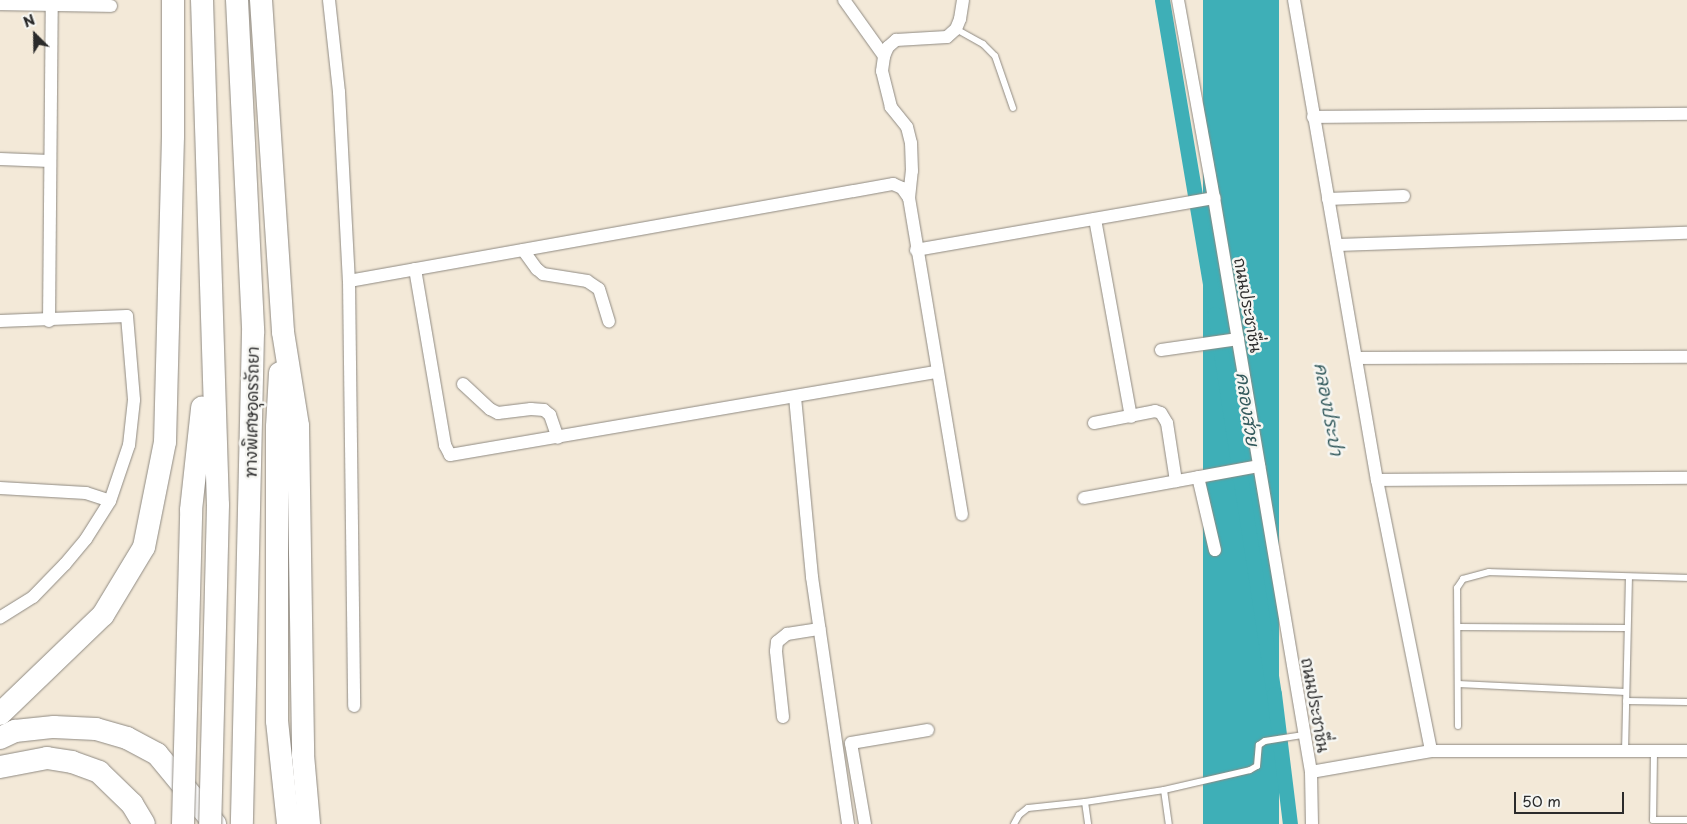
<!DOCTYPE html>
<meta charset="utf-8">
<style>
body{margin:0}
#map{position:relative;width:1687px;height:824px;overflow:hidden;background:#f3e9d8;font-family:"Playpen Sans","Playpen Sans Thai",sans-serif}
div>[style]{position:absolute}
.water>*{inset:0;background:#3eafb7;transform-origin:0 0}
.canal>*{height:15px;margin:-7.5px;padding:0 7.5px;transform-origin:7.5px;border-radius:7.5px;background:#3eafb7}
.roads{filter:drop-shadow(0 0 1px #8f8a82) drop-shadow(0 0 1px #8f8a82)}
.lane>*{height:6px;margin:-3px;padding:0 3px;transform-origin:3px;border-radius:3px;background:#fff}
.street>*{height:12px;margin:-6px;padding:0 6px;transform-origin:6px;border-radius:6px;background:#fff}
.highway>*{height:22px;margin:-11px;padding:0 11px;transform-origin:11px;border-radius:11px;background:#fff}
.bridges{filter:drop-shadow(0 0 1px #8f8a82) drop-shadow(0 0 1px #8f8a82)}
.highway-bridge>*{height:22px;margin:-11px;padding:0 11px;transform-origin:11px;border-radius:11px;background:#fff}
span{translate:-50% -50%;white-space:nowrap;text-align:center;line-height:1.15;-webkit-text-stroke:5px #f6f6f2;paint-order:stroke}
.street-label{font-size:16px;color:#2b2b2b}
.water-label{font-size:18px;color:#32595c;font-style:italic}
.north{position:absolute;left:10px;top:10px;width:50px;height:50px;-webkit-text-stroke:4px #f6f6f2;paint-order:stroke;rotate:337deg;font-size:14px;font-weight:700;line-height:20px;text-align:center;color:#2b2b2b}
.north::after{content:'';display:block;margin:auto;width:18px;height:22px;background:#2b2b2b;clip-path:polygon(50% 0,100% 100%,50% 72%,0 100%)}
.scale{position:absolute;left:1514px;top:792px;width:110px;height:22px;box-sizing:border-box;border:2px solid #2b2b2b;border-top:0;padding-left:6px;font-size:15px;line-height:18px;white-space:nowrap;color:#2b2b2b;-webkit-text-stroke:4px #f6f6f2;paint-order:stroke}
</style>
<div id="map">
<div class="water">
<i style="left:1203px;top:0;width:76px;height:837px"></i>
</div>
<div class="canal">
<i style="left:1162px;top:0;width:318px;rotate:80.4deg"></i>
<i style="left:1215px;top:314px;width:385px;rotate:81.2deg"></i>
<i style="left:1274px;top:694px;width:131px;rotate:83deg"></i>
</div>
<div class="roads">
<div class="lane">
<i style="left:956px;top:29px;width:31px;rotate:29deg"></i>
<i style="left:983px;top:44px;width:17px;rotate:45deg"></i>
<i style="left:995px;top:56px;width:55px;rotate:70.9deg"></i>
<i style="left:1458px;top:627px;width:168px;rotate:0.3deg"></i>
<i style="left:1458px;top:684px;width:168px;rotate:2.7deg"></i>
<i style="left:1626px;top:701px;width:61px;rotate:0.9deg"></i>
<i style="left:1458px;top:726px;width:138px;rotate:-90.4deg"></i>
<i style="left:1457px;top:588px;width:11px;rotate:-56deg"></i>
<i style="left:1463px;top:579px;width:27px;rotate:-15deg"></i>
<i style="left:1489px;top:572px;width:198px;rotate:1.7deg"></i>
<i style="left:1625px;top:752px;width:174px;rotate:-88.7deg"></i>
<i style="left:1654px;top:752px;width:68px;rotate:90.8deg"></i>
<i style="left:1653px;top:820px;width:34px"></i>
<i style="left:1164px;top:790px;width:34px;rotate:82deg"></i>
<i style="left:1085px;top:802px;width:22px;rotate:82deg"></i>
<i style="left:1014px;top:824px;width:10px;rotate:-61deg"></i>
<i style="left:1019px;top:815px;width:11px;rotate:-38deg"></i>
<i style="left:1028px;top:808px;width:57px;rotate:-6deg"></i>
<i style="left:1085px;top:802px;width:80px;rotate:-8.6deg"></i>
<i style="left:1164px;top:790px;width:88px;rotate:-13.1deg"></i>
<i style="left:1250px;top:770px;width:8px;rotate:-30deg"></i>
<i style="left:1257px;top:766px;width:21px;rotate:-85deg"></i>
<i style="left:1259px;top:745px;width:7px;rotate:-34deg"></i>
<i style="left:1265px;top:741px;width:39px;rotate:-9deg"></i>
</div>
<div class="street">
<i style="left:329px;top:0;width:93px;rotate:83.8deg"></i>
<i style="left:339px;top:92px;width:189px;rotate:87deg"></i>
<i style="left:349px;top:281px;width:425px;rotate:89.3deg"></i>
<i style="left:844px;top:0;width:69px;rotate:54.5deg"></i>
<i style="left:1178px;top:0;width:201px;rotate:79.7deg"></i>
<i style="left:1214px;top:198px;width:582px;rotate:80.41deg"></i>
<i style="left:1311px;top:772px;width:52px;rotate:88.9deg"></i>
<i style="left:1294px;top:0;width:487px;rotate:80.2deg"></i>
<i style="left:1377px;top:480px;width:276px;rotate:78.7deg"></i>
<i style="left:0;top:4px;width:111px;rotate:1deg"></i>
<i style="left:1313px;top:117px;width:374px;rotate:-0.5deg"></i>
<i style="left:0;top:159px;width:50px;rotate:2.3deg"></i>
<i style="left:909px;top:198px;width:27px;rotate:-84deg"></i>
<i style="left:912px;top:171px;width:28px;rotate:-92deg"></i>
<i style="left:911px;top:143px;width:16px;rotate:-104deg"></i>
<i style="left:907px;top:127px;width:26px;rotate:-129deg"></i>
<i style="left:891px;top:107px;width:37px;rotate:-104deg"></i>
<i style="left:882px;top:71px;width:15px;rotate:-82deg"></i>
<i style="left:884px;top:56px;width:10px;rotate:-66deg"></i>
<i style="left:888px;top:47px;width:11px;rotate:-41deg"></i>
<i style="left:896px;top:40px;width:51px;rotate:-3.4deg"></i>
<i style="left:947px;top:37px;width:12px;rotate:-42deg"></i>
<i style="left:956px;top:29px;width:11px;rotate:-68deg"></i>
<i style="left:960px;top:19px;width:19px;rotate:-81deg"></i>
<i style="left:1328px;top:199px;width:76px;rotate:-2.3deg"></i>
<i style="left:1095px;top:219px;width:201px;rotate:79.7deg"></i>
<i style="left:1337px;top:245px;width:350px;rotate:-2deg"></i>
<i style="left:523px;top:250px;width:24px;rotate:54deg"></i>
<i style="left:537px;top:269px;width:8px;rotate:40deg"></i>
<i style="left:543px;top:274px;width:45px;rotate:9deg"></i>
<i style="left:587px;top:281px;width:14px;rotate:34deg"></i>
<i style="left:599px;top:289px;width:34px;rotate:73deg"></i>
<i style="left:916px;top:250px;width:303px;rotate:-9.9deg"></i>
<i style="left:415px;top:269px;width:179px;rotate:80.3deg"></i>
<i style="left:445px;top:445px;width:11px;rotate:63deg"></i>
<i style="left:450px;top:455px;width:494px;rotate:-9.7deg"></i>
<i style="left:349px;top:281px;width:553px;rotate:-10.11deg"></i>
<i style="left:893px;top:184px;width:10px;rotate:24deg"></i>
<i style="left:902px;top:188px;width:12px;rotate:55deg"></i>
<i style="left:909px;top:198px;width:321px;rotate:80.5deg"></i>
<i style="left:0;top:321px;width:127px;rotate:-2.3deg"></i>
<i style="left:127px;top:316px;width:84px;rotate:85.2deg"></i>
<i style="left:134px;top:400px;width:45px;rotate:96.3deg"></i>
<i style="left:129px;top:445px;width:59px;rotate:108.7deg"></i>
<i style="left:110px;top:501px;width:45px;rotate:122.3deg"></i>
<i style="left:86px;top:539px;width:33px;rotate:130deg"></i>
<i style="left:65px;top:564px;width:46px;rotate:134.1deg"></i>
<i style="left:33px;top:597px;width:39px;rotate:148deg"></i>
<i style="left:49px;top:321px;width:321px;rotate:-89.5deg"></i>
<i style="left:1161px;top:350px;width:78px;rotate:-8.1deg"></i>
<i style="left:1357px;top:358px;width:330px;rotate:-0.2deg"></i>
<i style="left:463px;top:384px;width:37px;rotate:43deg"></i>
<i style="left:490px;top:409px;width:9px;rotate:27deg"></i>
<i style="left:498px;top:413px;width:33px;rotate:-7deg"></i>
<i style="left:531px;top:409px;width:13px;rotate:4deg"></i>
<i style="left:544px;top:410px;width:8px;rotate:40deg"></i>
<i style="left:550px;top:415px;width:24px;rotate:71deg"></i>
<i style="left:795px;top:397px;width:181px;rotate:84.6deg"></i>
<i style="left:812px;top:577px;width:250px;rotate:81.7deg"></i>
<i style="left:1094px;top:423px;width:62px;rotate:-11.1deg"></i>
<i style="left:1155px;top:411px;width:6px;rotate:18deg"></i>
<i style="left:1161px;top:413px;width:12px;rotate:59deg"></i>
<i style="left:1167px;top:423px;width:59px;rotate:81.2deg"></i>
<i style="left:1198px;top:477px;width:75px;rotate:76.9deg"></i>
<i style="left:1377px;top:480px;width:310px;rotate:-0.4deg"></i>
<i style="left:0;top:488px;width:86px;rotate:3.3deg"></i>
<i style="left:86px;top:493px;width:25px;rotate:18deg"></i>
<i style="left:1084px;top:498px;width:178px;rotate:-10.4deg"></i>
<i style="left:783px;top:717px;width:66px;rotate:-96.1deg"></i>
<i style="left:776px;top:651px;width:9px;rotate:-84deg"></i>
<i style="left:777px;top:642px;width:13px;rotate:-39deg"></i>
<i style="left:787px;top:634px;width:33px;rotate:-9deg"></i>
<i style="left:1311px;top:772px;width:122px;rotate:-9.9deg"></i>
<i style="left:1431px;top:751px;width:256px"></i>
<i style="left:865px;top:824px;width:82px;rotate:-99.8deg"></i>
<i style="left:851px;top:743px;width:78px;rotate:-9.6deg"></i>
</div>
<div class="highway">
<i style="left:237px;top:0;width:333px;rotate:87.2deg"></i>
<i style="left:253px;top:333px;width:491px;rotate:91.3deg"></i>
<i style="left:261px;top:0;width:333px;rotate:86.2deg"></i>
<i style="left:283px;top:332px;width:95px;rotate:80.9deg"></i>
<i style="left:298px;top:426px;width:329px;rotate:89.1deg"></i>
<i style="left:303px;top:755px;width:69px;rotate:85deg"></i>
<i style="left:280px;top:373px;width:54px;rotate:93.2deg"></i>
<i style="left:277px;top:427px;width:294px;rotate:90deg"></i>
<i style="left:277px;top:721px;width:104px;rotate:83.9deg"></i>
<i style="left:0;top:714px;width:143px;rotate:-43.9deg"></i>
<i style="left:103px;top:615px;width:79px;rotate:-58.9deg"></i>
<i style="left:144px;top:547px;width:107px;rotate:-78.7deg"></i>
<i style="left:165px;top:442px;width:306px;rotate:-88.5deg"></i>
<i style="left:173px;top:136px;width:136px;rotate:-90deg"></i>
<i style="left:0;top:738px;width:17px;rotate:-25deg"></i>
<i style="left:15px;top:731px;width:39px;rotate:-6deg"></i>
<i style="left:54px;top:727px;width:42px;rotate:2.7deg"></i>
<i style="left:96px;top:729px;width:32px;rotate:16deg"></i>
<i style="left:127px;top:738px;width:34px;rotate:28deg"></i>
<i style="left:157px;top:754px;width:91px;rotate:50.4deg"></i>
<i style="left:0;top:767px;width:48px;rotate:-10.8deg"></i>
<i style="left:47px;top:758px;width:25px;rotate:9deg"></i>
<i style="left:72px;top:762px;width:29px;rotate:20deg"></i>
<i style="left:99px;top:772px;width:46px;rotate:44.1deg"></i>
<i style="left:132px;top:804px;width:23px;rotate:59deg"></i>
</div>
</div>
<div class="bridges">
<div class="highway-bridge">
<i style="left:202px;top:0;width:505px;rotate:88.19deg"></i>
<i style="left:218px;top:505px;width:319px;rotate:91.4deg"></i>
<i style="left:183px;top:824px;width:314px;rotate:-88.5deg"></i>
<i style="left:191px;top:510px;width:103px;rotate:-83.8deg"></i>
</div>
</div>
<div class="street-label">
<span style="left:1249px;top:305px;rotate:80deg">ถนนประชาชื่น</span>
<span style="left:251px;top:412px;rotate:-89deg">ทางพิเศษอุดรรัถยา</span>
<span style="left:1316px;top:705px;rotate:80deg">ถนนประชาชื่น</span>
</div>
<div class="water-label">
<span style="left:1248px;top:409px;rotate:82deg">คลองส่วย</span>
<span style="left:1329px;top:409px;rotate:80deg">คลองประปา</span>
</div>
<div class="north">N</div>
<div class="scale">50 m</div>
</div>
